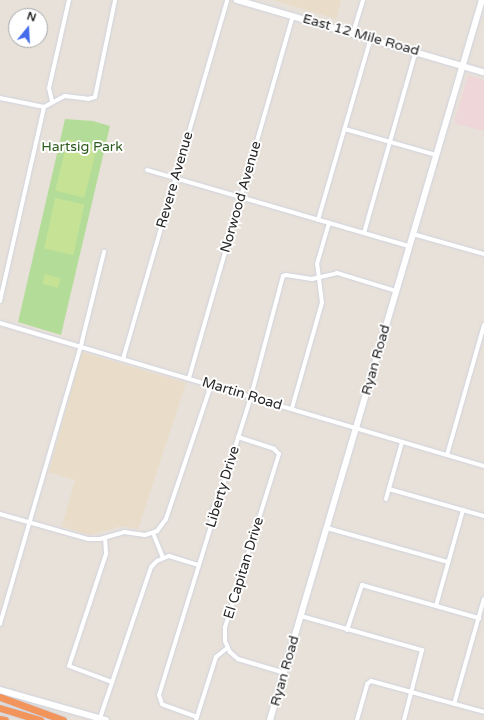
<!DOCTYPE html>
<style>
body{margin:0}
#map{position:relative;width:484px;height:720px;overflow:hidden;background:#e8e1d9;font-family:"Varela Round",sans-serif}
div>[style]{position:absolute}
.education>*{inset:0;background:#e9ddc9}
.medical>*{inset:0;background:#efd6d9}
.green>*{inset:0;background:#b3dc99}
.pitch>*{inset:0;background:#c5e295;transform-origin:0 0}
.roads{filter:drop-shadow(0 0 1px #ced2df) drop-shadow(0 0 1px #ced2df)}
.street>*{height:4px;margin:-2px;padding:0 2px;transform-origin:2px;border-radius:2px;background:#fff}
.secondary>*{height:5.5px;margin:-2.75px;padding:0 2.75px;transform-origin:2.75px;border-radius:2.75px;background:#fff}
.highway>*{height:7px;margin:-3.5px;padding:0 3.5px;transform-origin:3.5px;border-radius:3.5px;background:#f1955c}
span{translate:-50% -50%;white-space:nowrap;text-align:center;line-height:1.15;-webkit-text-stroke:4px #fff;paint-order:stroke}
.street-label{font-size:14px;color:#272727}
.park-label{font-size:14px;color:#2e5c1e}
.north{position:absolute;left:8px;top:8px;width:40px;height:40px;box-sizing:border-box;background:#fff;border:1px solid #a9a9a9;border-radius:50%;rotate:18deg;font-size:11px;font-weight:700;line-height:16px;text-align:center;color:#272727}
.north::after{content:'';display:block;margin:auto;width:14px;height:18px;background:#446beb;clip-path:polygon(50% 0,100% 100%,50% 72%,0 100%)}
</style>
<div id="map">
<div class="education">
<i style="clip-path:polygon(273px 0,341px 0,336px 19px)"></i>
<i style="clip-path:polygon(82px 352px,186px 383px,138px 529px,122px 526px,89px 535px,62px 526px,75px 480px,49px 472px)"></i>
</div>
<div class="medical">
<i style="clip-path:polygon(468px 75px,484px 80px,484px 131px,454px 123px)"></i>
</div>
<div class="green">
<i style="clip-path:polygon(65px 119px,93px 121px,110px 126px,61px 335px,18px 322px)"></i>
</div>
<div class="pitch">
<i style="left:68px;top:139px;width:30px;height:53px;rotate:14deg"></i>
<i style="left:55px;top:198px;width:30px;height:52px;rotate:12deg"></i>
<i style="left:45px;top:274px;width:16px;height:10px;rotate:15deg"></i>
</div>
<div class="roads">
<div class="street">
<i style="left:353px;top:33px;width:34px;rotate:-73deg"></i>
<i style="left:0;top:98px;width:45px;rotate:11.6deg"></i>
<i style="left:52px;top:101px;width:13px;rotate:-103deg"></i>
<i style="left:49px;top:88px;width:90px;rotate:-77.2deg"></i>
<i style="left:345px;top:129px;width:95px;rotate:15.9deg"></i>
<i style="left:147px;top:170px;width:273px;rotate:16.2deg"></i>
<i style="left:318px;top:220px;width:190px;rotate:-73.8deg"></i>
<i style="left:364px;top:233px;width:189px;rotate:-74.1deg"></i>
<i style="left:413px;top:234px;width:74px;rotate:15.7deg"></i>
<i style="left:0;top:301px;width:199px;rotate:-77.2deg"></i>
<i style="left:44px;top:107px;width:24px;rotate:-28deg"></i>
<i style="left:65px;top:96px;width:23px;rotate:7deg"></i>
<i style="left:88px;top:99px;width:7px;rotate:-16deg"></i>
<i style="left:95px;top:97px;width:99px;rotate:-78.3deg"></i>
<i style="left:0;top:323px;width:505px;rotate:16.46deg"></i>
<i style="left:123px;top:359px;width:374px;rotate:-73.8deg"></i>
<i style="left:189px;top:378px;width:377px;rotate:-74deg"></i>
<i style="left:292px;top:408px;width:109px;rotate:-74.1deg"></i>
<i style="left:322px;top:303px;width:39px;rotate:-97deg"></i>
<i style="left:317px;top:264px;width:43px;rotate:-73.7deg"></i>
<i style="left:238px;top:437px;width:38px;rotate:18deg"></i>
<i style="left:274px;top:449px;width:7px;rotate:45deg"></i>
<i style="left:279px;top:454px;width:181px;rotate:107.3deg"></i>
<i style="left:225px;top:627px;width:14px;rotate:90deg"></i>
<i style="left:225px;top:641px;width:12px;rotate:66deg"></i>
<i style="left:230px;top:652px;width:11px;rotate:41deg"></i>
<i style="left:238px;top:659px;width:49px;rotate:16.6deg"></i>
<i style="left:447px;top:455px;width:135px;rotate:-74.1deg"></i>
<i style="left:389px;top:489px;width:99px;rotate:15.9deg"></i>
<i style="left:386px;top:499px;width:59px;rotate:-74.3deg"></i>
<i style="left:0;top:514px;width:91px;rotate:15.9deg"></i>
<i style="left:88px;top:539px;width:12px"></i>
<i style="left:100px;top:539px;width:25px;rotate:-16deg"></i>
<i style="left:124px;top:532px;width:21px;rotate:8deg"></i>
<i style="left:145px;top:535px;width:13px;rotate:-18deg"></i>
<i style="left:157px;top:531px;width:15px;rotate:-53deg"></i>
<i style="left:166px;top:519px;width:141px;rotate:-71.4deg"></i>
<i style="left:327px;top:528px;width:126px;rotate:15.7deg"></i>
<i style="left:153px;top:533px;width:27px;rotate:68deg"></i>
<i style="left:105px;top:538px;width:16px;rotate:86deg"></i>
<i style="left:106px;top:554px;width:118px;rotate:108.3deg"></i>
<i style="left:69px;top:666px;width:46px;rotate:20.4deg"></i>
<i style="left:436px;top:606px;width:100px;rotate:-74.3deg"></i>
<i style="left:301px;top:616px;width:126px;rotate:15.7deg"></i>
<i style="left:422px;top:650px;width:72px;rotate:104.4deg"></i>
<i style="left:0;top:624px;width:295px;rotate:-73.8deg"></i>
<i style="left:82px;top:341px;width:92px;rotate:-76.1deg"></i>
<i style="left:347px;top:630px;width:47px;rotate:-71.6deg"></i>
<i style="left:362px;top:585px;width:122px;rotate:15.8deg"></i>
<i style="left:454px;top:704px;width:109px;rotate:-74.1deg"></i>
<i style="left:197px;top:717px;width:37px;rotate:-160deg"></i>
<i style="left:162px;top:704px;width:9px;rotate:-108deg"></i>
<i style="left:159px;top:695px;width:177px;rotate:-72.9deg"></i>
<i style="left:211px;top:526px;width:17px;rotate:-83deg"></i>
<i style="left:213px;top:509px;width:19px;rotate:-65deg"></i>
<i style="left:221px;top:492px;width:96px;rotate:-72.5deg"></i>
<i style="left:250px;top:400px;width:128px;rotate:-75.1deg"></i>
<i style="left:283px;top:276px;width:3px;rotate:-18deg"></i>
<i style="left:286px;top:275px;width:26px;rotate:9deg"></i>
<i style="left:312px;top:279px;width:26px;rotate:-13deg"></i>
<i style="left:337px;top:273px;width:62px;rotate:17deg"></i>
<i style="left:100px;top:718px;width:159px;rotate:-71.3deg"></i>
<i style="left:151px;top:567px;width:8px;rotate:-45deg"></i>
<i style="left:157px;top:561px;width:13px;rotate:-23deg"></i>
<i style="left:169px;top:556px;width:31px;rotate:17deg"></i>
<i style="left:196px;top:720px;width:66px;rotate:-72.4deg"></i>
<i style="left:216px;top:657px;width:14px;rotate:-39deg"></i>
<i style="left:357px;top:720px;width:37px;rotate:-74deg"></i>
<i style="left:367px;top:684px;width:5px;rotate:-37deg"></i>
<i style="left:371px;top:681px;width:117px;rotate:15.3deg"></i>
</div>
<div class="secondary">
<i style="left:237px;top:0;width:257px;rotate:16.3deg"></i>
<i style="left:0;top:690px;width:110px;rotate:15.8deg"></i>
<i style="left:270px;top:720px;width:751px;rotate:-73.59deg"></i>
</div>
<div class="highway">
<i style="left:0;top:697px;width:67px;rotate:20.1deg"></i>
<i style="left:0;top:708px;width:42px;rotate:16.7deg"></i>
<i style="left:0;top:719px;width:5px;rotate:11deg"></i>
</div>
</div>
<div class="street-label">
<span style="left:361px;top:35px;rotate:16deg">East 12 Mile Road</span>
<span style="left:175px;top:180px;rotate:-74deg">Revere Avenue</span>
<span style="left:241px;top:197px;rotate:-74deg">Norwood Avenue</span>
<span style="left:376px;top:360px;rotate:-74deg">Ryan Road</span>
<span style="left:242px;top:394px;rotate:17deg">Martin Road</span>
<span style="left:223px;top:487px;rotate:-73deg">Liberty Drive</span>
<span style="left:244px;top:568px;rotate:-73deg">El Capitan Drive</span>
<span style="left:285px;top:671px;rotate:-74deg">Ryan Road</span>
</div>
<div class="park-label">
<span style="left:82px;top:147px">Hartsig Park</span>
</div>
<div class="north">N</div>
</div>
